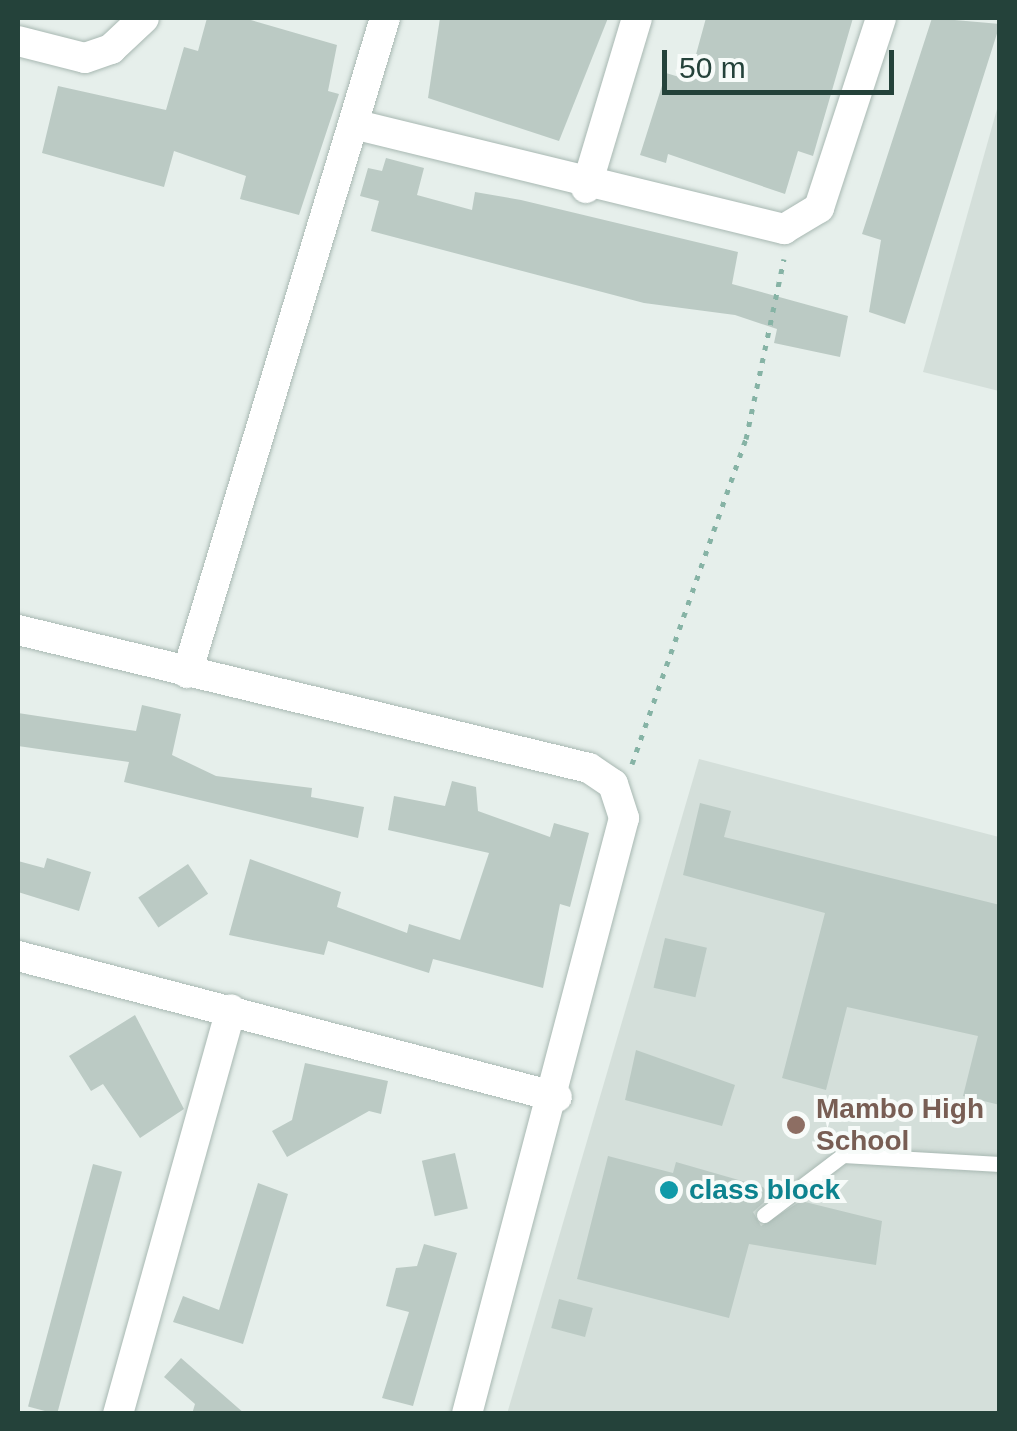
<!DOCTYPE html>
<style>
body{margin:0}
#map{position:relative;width:1017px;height:1431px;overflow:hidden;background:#e6efeb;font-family:Helvetica,sans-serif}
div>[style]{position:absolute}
.built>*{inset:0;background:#d4dfda}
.building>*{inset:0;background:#bbcac4;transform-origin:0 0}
.path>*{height:5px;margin-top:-2.5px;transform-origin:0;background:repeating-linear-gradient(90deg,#86b3a5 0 5px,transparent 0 13px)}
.roads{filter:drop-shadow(0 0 2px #a8b8b2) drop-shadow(0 0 2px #a8b8b2)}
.service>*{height:15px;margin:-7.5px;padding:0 7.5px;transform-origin:7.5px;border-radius:7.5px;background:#fff}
.minor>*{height:30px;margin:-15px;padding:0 15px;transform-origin:15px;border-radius:15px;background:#fff}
.dots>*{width:28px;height:28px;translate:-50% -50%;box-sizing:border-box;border:5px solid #f7fbf9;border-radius:50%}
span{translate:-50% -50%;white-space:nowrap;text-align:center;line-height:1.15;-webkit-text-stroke:8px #f7fbf9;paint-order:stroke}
.education-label{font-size:28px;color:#785e54;font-weight:700}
.left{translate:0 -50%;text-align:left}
.culture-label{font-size:28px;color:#0d838f;font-weight:700}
.frame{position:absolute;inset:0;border:20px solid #24423a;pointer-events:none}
.scale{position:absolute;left:662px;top:50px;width:232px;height:45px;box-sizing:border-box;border:5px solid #24423a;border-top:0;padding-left:12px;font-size:30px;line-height:35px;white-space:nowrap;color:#24423a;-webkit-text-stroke:8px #f7fbf9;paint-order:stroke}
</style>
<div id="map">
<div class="built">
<i style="clip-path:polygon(999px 102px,999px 391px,923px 372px)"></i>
<i style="clip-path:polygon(699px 759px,999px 837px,999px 1413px,507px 1414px)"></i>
</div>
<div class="building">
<i style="clip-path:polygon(207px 18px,244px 18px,337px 45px,328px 91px,339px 94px,299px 215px,240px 199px,246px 176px,174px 151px,164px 187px,42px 153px,58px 86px,166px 110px,184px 47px,198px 51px)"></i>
<i style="clip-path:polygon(440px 18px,608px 18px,559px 141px,428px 98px)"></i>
<i style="clip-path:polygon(706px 18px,853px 18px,813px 156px,798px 151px,785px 194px,668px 154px,666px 163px,640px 155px,666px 73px,689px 80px)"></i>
<i style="clip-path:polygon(932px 18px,1000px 24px,905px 324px,869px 312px,881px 240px,862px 234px)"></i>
<i style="clip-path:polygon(386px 158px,424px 168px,417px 195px,472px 210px,475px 192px,521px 200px,738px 252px,732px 284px,848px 316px,840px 357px,774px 343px,777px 329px,735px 315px,644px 303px,371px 231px,379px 201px,360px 196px,368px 168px,382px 171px)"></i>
<i style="clip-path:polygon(142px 705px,181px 714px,172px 755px,216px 776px,312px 788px,311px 797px,364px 807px,358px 838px,124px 782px,129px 762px,18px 746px,18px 713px,136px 731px)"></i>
<i style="clip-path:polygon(452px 781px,476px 787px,478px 811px,550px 837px,554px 823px,589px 833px,570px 907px,560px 904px,543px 988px,433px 959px,429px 973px,328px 941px,324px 955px,229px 935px,250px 859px,341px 892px,337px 907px,407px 933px,409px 924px,460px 940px,489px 853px,388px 830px,394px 796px,445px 806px)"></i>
<i style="clip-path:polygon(700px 803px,731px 811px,724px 837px,1000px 905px,1000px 1105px,963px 1096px,978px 1036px,847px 1007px,826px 1090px,782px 1078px,825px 913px,683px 875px)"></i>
<i style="clip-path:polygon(47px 858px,91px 872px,79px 911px,18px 892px,18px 861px,44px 868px)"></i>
<i style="left:188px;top:864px;width:36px;height:60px;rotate:56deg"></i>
<i style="left:665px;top:938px;width:43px;height:51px;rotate:13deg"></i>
<i style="clip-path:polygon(135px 1015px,184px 1109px,140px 1138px,103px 1084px,91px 1091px,69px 1056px)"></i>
<i style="clip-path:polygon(636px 1050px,735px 1085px,722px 1126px,625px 1100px)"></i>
<i style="clip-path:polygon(305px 1063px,388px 1081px,381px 1114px,369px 1111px,287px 1157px,272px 1131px,292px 1120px)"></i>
<i style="left:455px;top:1153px;width:57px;height:34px;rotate:77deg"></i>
<i style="clip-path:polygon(608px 1156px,673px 1173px,676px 1162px,763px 1187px,771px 1196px,753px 1212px,761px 1226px,801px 1201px,882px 1221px,876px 1265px,749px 1244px,729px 1318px,577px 1279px)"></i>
<i style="left:93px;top:1164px;width:30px;height:251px;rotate:15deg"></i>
<i style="clip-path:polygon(258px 1183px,288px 1194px,243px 1344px,173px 1322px,183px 1296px,219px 1310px)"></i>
<i style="clip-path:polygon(424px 1244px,457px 1253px,413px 1406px,382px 1398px,409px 1312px,386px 1306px,396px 1268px,417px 1266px)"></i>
<i style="left:559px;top:1299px;width:35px;height:30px;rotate:15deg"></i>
<i style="clip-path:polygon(181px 1358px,245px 1414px,192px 1414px,195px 1404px,164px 1377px)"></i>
</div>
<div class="path">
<i style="left:632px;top:764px;width:344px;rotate:-70.7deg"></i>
<i style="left:746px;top:439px;width:184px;rotate:-78.1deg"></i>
</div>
<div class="roads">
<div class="service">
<i style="left:764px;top:1215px;width:99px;rotate:-37.2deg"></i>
<i style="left:843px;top:1155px;width:157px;rotate:3.3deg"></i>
</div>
<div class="minor">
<i style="left:18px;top:41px;width:69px;rotate:14.2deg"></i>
<i style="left:85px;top:58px;width:28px;rotate:-19deg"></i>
<i style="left:111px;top:49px;width:45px;rotate:-43.2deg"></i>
<i style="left:353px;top:124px;width:444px;rotate:13.7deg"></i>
<i style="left:784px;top:229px;width:41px;rotate:-31deg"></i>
<i style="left:819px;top:208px;width:200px;rotate:-71.9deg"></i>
<i style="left:586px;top:188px;width:177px;rotate:-73.3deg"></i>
<i style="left:18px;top:630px;width:587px;rotate:13.59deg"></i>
<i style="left:589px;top:768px;width:29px;rotate:34deg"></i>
<i style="left:613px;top:784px;width:36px;rotate:72deg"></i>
<i style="left:624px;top:818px;width:616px;rotate:104.76deg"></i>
<i style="left:187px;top:673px;width:684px;rotate:-73.18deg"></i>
<i style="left:18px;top:956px;width:557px;rotate:14.66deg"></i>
<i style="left:118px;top:1414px;width:420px;rotate:-74.4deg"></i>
</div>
</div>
<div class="dots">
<i style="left:796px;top:1125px;background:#8d6e63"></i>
<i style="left:669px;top:1190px;background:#0f9aa8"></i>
</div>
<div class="education-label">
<span class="left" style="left:816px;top:1125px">Mambo High<br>School</span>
</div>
<div class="culture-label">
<span class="left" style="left:689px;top:1190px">class block</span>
</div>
<div class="frame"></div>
<div class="scale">50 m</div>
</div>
